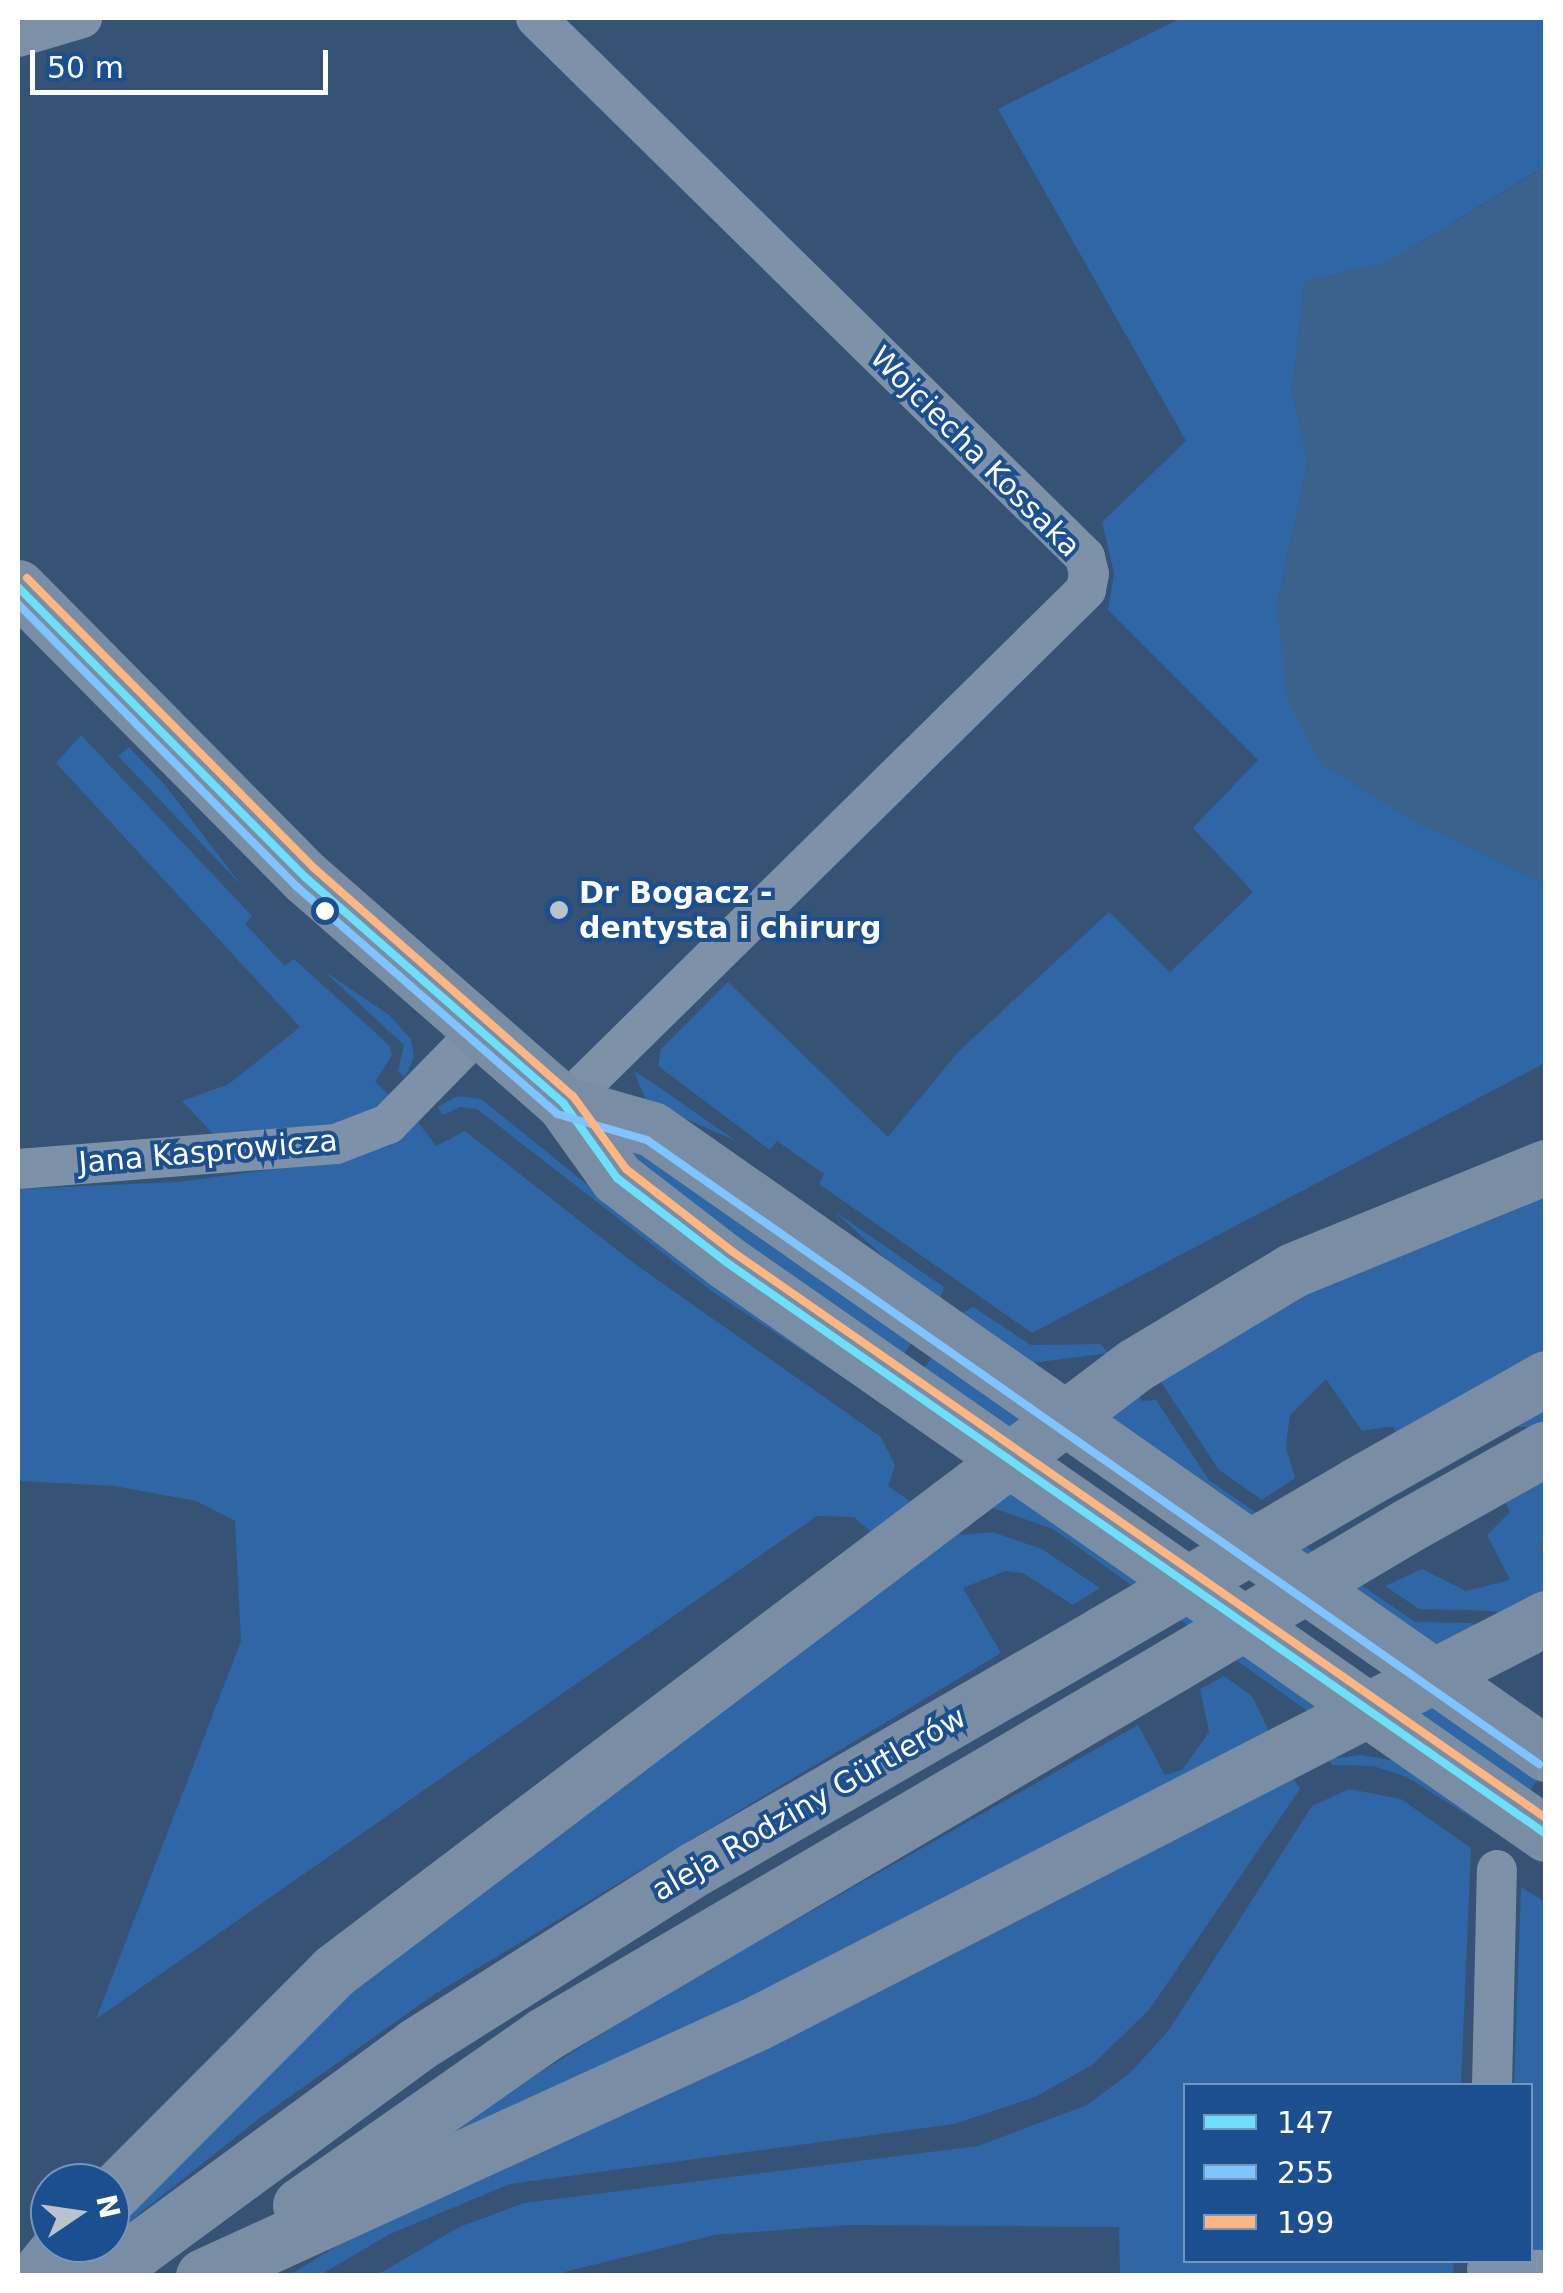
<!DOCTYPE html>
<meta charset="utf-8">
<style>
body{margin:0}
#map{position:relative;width:1563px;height:2293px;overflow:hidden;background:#365274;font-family:"DejaVu Sans",sans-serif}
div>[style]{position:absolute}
.green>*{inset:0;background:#2f66a5;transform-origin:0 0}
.water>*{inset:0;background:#3b618d}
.stream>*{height:12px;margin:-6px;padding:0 6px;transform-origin:6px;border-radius:6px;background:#3b618d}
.street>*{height:40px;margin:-20px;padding:0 20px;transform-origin:20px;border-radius:20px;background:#7d92a8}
.secondary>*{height:55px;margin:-27.5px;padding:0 27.5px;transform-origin:27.5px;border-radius:27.5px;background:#798da4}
.secondary-bridge>*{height:55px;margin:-27.5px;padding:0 27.5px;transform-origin:27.5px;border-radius:27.5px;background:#798da4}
.bus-1>*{height:8px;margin:-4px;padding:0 4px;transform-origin:4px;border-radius:4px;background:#6ddff8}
.bus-2>*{height:8px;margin:-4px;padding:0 4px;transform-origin:4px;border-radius:4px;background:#80c4ff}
.bus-3>*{height:8px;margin:-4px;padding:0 4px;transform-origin:4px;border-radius:4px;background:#ffb580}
.dots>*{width:28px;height:28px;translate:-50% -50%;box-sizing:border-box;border:5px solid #1b4f8f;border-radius:50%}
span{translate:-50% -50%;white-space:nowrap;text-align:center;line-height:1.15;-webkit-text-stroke:8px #1b4f8f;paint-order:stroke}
.street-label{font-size:30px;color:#fff}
.poi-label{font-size:30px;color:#fff;font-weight:700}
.left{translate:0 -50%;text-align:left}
.frame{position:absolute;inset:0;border:20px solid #fff;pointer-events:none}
.legend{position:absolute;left:1183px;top:2083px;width:350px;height:180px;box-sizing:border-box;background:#1b4f8f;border:2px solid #7695bc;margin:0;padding:12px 18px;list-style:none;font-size:30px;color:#fff}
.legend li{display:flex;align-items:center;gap:20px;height:50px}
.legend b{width:50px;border:2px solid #7695bc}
.north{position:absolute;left:30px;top:2163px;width:100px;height:100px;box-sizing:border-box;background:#1b4f8f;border:2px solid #7695bc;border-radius:50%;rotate:77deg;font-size:28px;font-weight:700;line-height:40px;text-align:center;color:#fff}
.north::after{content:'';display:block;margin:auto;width:35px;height:45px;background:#b9c2ce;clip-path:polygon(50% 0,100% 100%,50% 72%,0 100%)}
.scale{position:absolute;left:30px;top:50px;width:298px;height:45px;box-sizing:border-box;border:5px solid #fff;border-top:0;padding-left:12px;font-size:30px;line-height:35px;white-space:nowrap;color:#fff;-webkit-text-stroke:8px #1b4f8f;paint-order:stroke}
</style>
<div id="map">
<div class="green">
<i style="clip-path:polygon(1181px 18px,1545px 18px,1545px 166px,1387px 263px,1305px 281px,1292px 390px,1308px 462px,1277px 605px,1322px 764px,1416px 822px,1545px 883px,1545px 1063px,1032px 1333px,819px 1184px,824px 1174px,814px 1167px,777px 1141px,770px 1150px,658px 1066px,661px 1049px,728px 982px,888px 1137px,958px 1052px,1109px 912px,1170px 972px,1253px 892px,1193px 828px,1258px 760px,1108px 610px,1114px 573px,1102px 522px,1186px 441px,998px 109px)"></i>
<i style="clip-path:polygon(81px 735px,252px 916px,245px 924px,285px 966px,294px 959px,390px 1046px,392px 1055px,375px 1082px,390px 1096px,359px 1121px,218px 1139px,182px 1101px,229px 1084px,300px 1027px,56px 763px)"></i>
<i style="clip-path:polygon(129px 747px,165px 785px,242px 886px,118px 756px)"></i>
<i style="clip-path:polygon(324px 971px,389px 1015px,411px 1039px,414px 1057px,405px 1077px,398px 1071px,404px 1045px)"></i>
<i style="clip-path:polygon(634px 1071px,653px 1083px,736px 1141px,646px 1101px)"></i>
<i style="clip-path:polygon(458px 1096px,481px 1099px,645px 1231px,873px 1397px,713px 1292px,477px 1109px,460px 1107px,443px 1115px,437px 1107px)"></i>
<i style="clip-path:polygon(593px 1119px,914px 1339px,901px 1358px,685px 1207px)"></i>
<i style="clip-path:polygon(418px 1122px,436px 1146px,465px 1131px,635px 1264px,881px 1437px,895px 1465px,888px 1486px,914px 1504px,875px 1536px,854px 1517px,817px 1516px,96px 2019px,241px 1641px,235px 1521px,196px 1501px,114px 1486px,18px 1481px,18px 1189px,178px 1182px,320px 1163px,387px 1142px)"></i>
<i style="clip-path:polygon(1545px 1190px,1545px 1351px,1399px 1436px,1392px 1426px,1362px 1431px,1326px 1379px,1290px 1415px,1286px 1447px,1295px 1478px,1262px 1500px,1219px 1470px,1157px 1376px,1271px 1307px)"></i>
<i style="clip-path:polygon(834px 1211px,944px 1287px,938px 1305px,885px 1258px)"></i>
<i style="clip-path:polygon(973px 1307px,1031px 1345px,1101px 1344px,1108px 1353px,1033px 1363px,962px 1313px)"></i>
<i style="left:934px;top:1354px;width:113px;height:22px;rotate:35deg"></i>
<i style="clip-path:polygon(1136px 1390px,1142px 1401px,1156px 1400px,1209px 1480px,1415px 1622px,1472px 1623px,1483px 1630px,1441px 1656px,1101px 1415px)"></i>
<i style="left:1545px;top:1403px;width:24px;height:166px;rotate:90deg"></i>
<i style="clip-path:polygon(1545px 1477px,1545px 1594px,1503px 1617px,1494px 1611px,1419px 1609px,1385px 1586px,1422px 1569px,1466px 1591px,1510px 1580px,1487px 1535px,1510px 1512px,1505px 1501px)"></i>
<i style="clip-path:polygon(1013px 1489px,1322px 1704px,1313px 1715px,1053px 1529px,984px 1505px)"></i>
<i style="clip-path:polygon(952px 1528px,962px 1535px,992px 1532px,1042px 1549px,1100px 1588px,1073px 1605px,1023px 1573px,1005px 1571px,963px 1588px,1001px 1653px,435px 1994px,261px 2117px,110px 2237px,110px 2223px,201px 2122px,328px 2002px)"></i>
<i style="clip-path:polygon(1224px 1676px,1252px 1696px,1272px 1737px,570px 2088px,413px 2152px,657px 1999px,1138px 1725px,1165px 1775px,1182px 1770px,1209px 1732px,1200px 1689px)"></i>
<i style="left:1420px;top:1693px;width:146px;height:22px;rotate:35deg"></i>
<i style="clip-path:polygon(1361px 1755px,1396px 1761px,1499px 1835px,1407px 1777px,1373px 1766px,1332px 1765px,1328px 1759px)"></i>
<i style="clip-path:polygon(1292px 1775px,1300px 1789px,1149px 2010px,1092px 2065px,1035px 2097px,954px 2124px,510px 2184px,390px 2234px,320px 2275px,288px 2276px,371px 2225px)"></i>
<i style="clip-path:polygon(1349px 1789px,1401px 1799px,1471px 1848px,1461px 2085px,1186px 2086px,1186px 2260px,1454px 2261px,1453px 2275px,1120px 2275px,1119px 2227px,848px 2225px,715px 2235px,552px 2275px,377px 2275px,459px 2227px,524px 2203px,978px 2146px,1087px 2105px,1131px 2072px,1169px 2030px,1312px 1806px)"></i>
<i style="clip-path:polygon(1521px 1887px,1545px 1902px,1545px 2254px,1531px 2250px,1530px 2086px,1514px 2086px)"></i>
</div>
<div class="water">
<i style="clip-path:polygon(1546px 166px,1546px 883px,1545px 883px,1416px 822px,1321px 764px,1287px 700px,1277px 605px,1308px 462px,1292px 390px,1305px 281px,1387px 263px)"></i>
</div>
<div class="stream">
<i style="left:1542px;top:1547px;width:5px;rotate:-37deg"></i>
</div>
<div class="street">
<i style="left:536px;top:18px;width:769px;rotate:44.47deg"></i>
<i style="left:1085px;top:557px;width:17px;rotate:77deg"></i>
<i style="left:1089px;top:574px;width:16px;rotate:101deg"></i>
<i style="left:1086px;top:590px;width:733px;rotate:135.44deg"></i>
<i style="left:18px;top:37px;width:67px;rotate:-16.5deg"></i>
<i style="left:18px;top:1169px;width:319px;rotate:-4.5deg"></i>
<i style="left:336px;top:1144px;width:56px;rotate:-21deg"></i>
<i style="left:388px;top:1124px;width:127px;rotate:-45.6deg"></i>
<i style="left:1492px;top:2086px;width:216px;rotate:-88.7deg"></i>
<i style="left:1487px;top:2269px;width:59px;rotate:1deg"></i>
</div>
<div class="secondary">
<i style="left:18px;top:587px;width:408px;rotate:45.3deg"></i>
<i style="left:305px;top:877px;width:344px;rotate:41.2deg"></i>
<i style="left:564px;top:1104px;width:91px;rotate:54.4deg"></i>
<i style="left:617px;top:1178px;width:138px;rotate:37.6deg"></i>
<i style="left:726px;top:1262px;width:1000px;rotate:34.9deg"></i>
<i style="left:564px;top:1104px;width:91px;rotate:15.9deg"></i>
<i style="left:652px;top:1129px;width:1091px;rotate:34.96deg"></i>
<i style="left:1356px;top:1485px;width:218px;rotate:-29.4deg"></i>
<i style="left:1407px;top:1526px;width:159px;rotate:-29.3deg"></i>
<i style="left:110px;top:2196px;width:317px;rotate:-45.1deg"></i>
<i style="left:334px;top:1971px;width:1004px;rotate:-37.11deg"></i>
<i style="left:1135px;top:1365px;width:184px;rotate:-31deg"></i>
<i style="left:1293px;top:1270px;width:273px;rotate:-22.2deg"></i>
<i style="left:300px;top:2205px;width:299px;rotate:-34.9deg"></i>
<i style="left:545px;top:2034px;width:728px;rotate:-30.44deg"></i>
<i style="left:36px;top:2276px;width:43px;rotate:-50.7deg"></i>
<i style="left:102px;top:2276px;width:390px;rotate:-36.3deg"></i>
<i style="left:416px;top:2045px;width:333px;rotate:-32.3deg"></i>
<i style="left:698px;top:1867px;width:468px;rotate:-30deg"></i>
<i style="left:203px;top:2276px;width:609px;rotate:-24.55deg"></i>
<i style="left:757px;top:2023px;width:887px;rotate:-27.17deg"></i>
</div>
<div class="secondary-bridge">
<i style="left:1103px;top:1633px;width:293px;rotate:-30.3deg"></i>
<i style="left:1173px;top:1665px;width:272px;rotate:-30.7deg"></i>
</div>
<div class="bus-1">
<i style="left:18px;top:587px;width:408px;rotate:45.3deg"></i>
<i style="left:305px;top:877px;width:344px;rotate:41.2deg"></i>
<i style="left:564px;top:1104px;width:91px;rotate:54.4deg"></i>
<i style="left:617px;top:1178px;width:138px;rotate:37.6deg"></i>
<i style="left:726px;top:1262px;width:1000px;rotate:34.9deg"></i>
</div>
<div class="bus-2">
<i style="left:18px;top:604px;width:396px;rotate:45.4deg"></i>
<i style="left:296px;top:886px;width:347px;rotate:41.1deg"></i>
<i style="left:557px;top:1114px;width:94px;rotate:16.1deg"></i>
<i style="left:647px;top:1140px;width:1089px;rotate:34.97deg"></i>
</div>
<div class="bus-3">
<i style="left:27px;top:578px;width:408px;rotate:45.3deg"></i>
<i style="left:314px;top:868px;width:345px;rotate:41.4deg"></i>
<i style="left:573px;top:1096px;width:90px;rotate:54deg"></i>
<i style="left:626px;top:1169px;width:135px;rotate:37.8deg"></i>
<i style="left:733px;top:1252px;width:991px;rotate:34.85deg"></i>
</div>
<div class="dots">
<i style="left:559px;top:910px;background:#b9c2ce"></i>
<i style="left:325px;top:911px;background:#fff"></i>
</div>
<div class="street-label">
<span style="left:975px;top:452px;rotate:45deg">Wojciecha Kossaka</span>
<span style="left:208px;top:1152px;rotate:-5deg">Jana Kasprowicza</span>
<span style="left:809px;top:1804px;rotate:-30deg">aleja Rodziny Gürtlerów</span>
</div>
<div class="poi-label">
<span class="left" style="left:579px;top:910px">Dr Bogacz -<br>dentysta i chirurg</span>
</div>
<div class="frame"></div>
<ul class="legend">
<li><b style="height:12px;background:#6ddff8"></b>147</li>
<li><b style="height:12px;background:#80c4ff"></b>255</li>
<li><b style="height:12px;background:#ffb580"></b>199</li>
</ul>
<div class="north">N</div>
<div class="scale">50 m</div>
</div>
